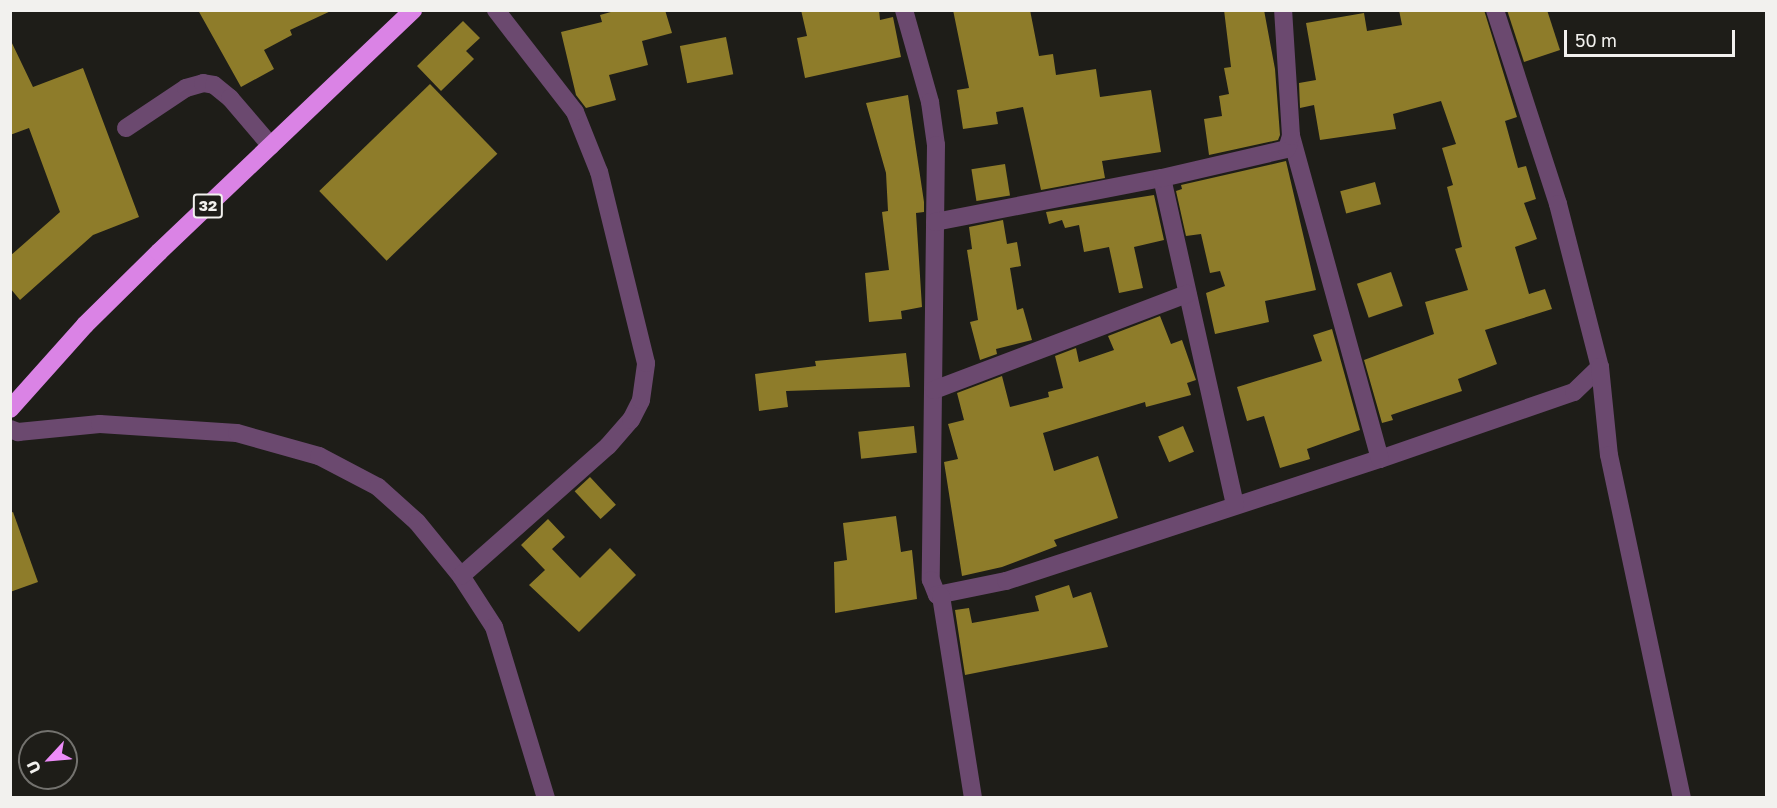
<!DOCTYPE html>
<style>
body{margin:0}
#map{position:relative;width:1777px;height:808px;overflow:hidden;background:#1e1d18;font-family:"Golos Text",sans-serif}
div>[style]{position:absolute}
.building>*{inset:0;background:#8e7c2a;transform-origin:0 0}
.minor>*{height:18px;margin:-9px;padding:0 9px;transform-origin:9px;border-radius:9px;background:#6b496f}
.highway>*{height:18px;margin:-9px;padding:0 9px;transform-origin:9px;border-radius:9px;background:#da83e5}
span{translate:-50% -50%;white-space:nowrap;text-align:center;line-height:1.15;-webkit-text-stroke:4.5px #1e1d18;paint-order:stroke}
.shield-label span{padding:2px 4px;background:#1e1d18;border:2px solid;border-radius:4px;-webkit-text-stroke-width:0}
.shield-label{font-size:15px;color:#f2f1ee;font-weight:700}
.frame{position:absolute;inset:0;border:12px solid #f2f1ee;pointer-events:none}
.north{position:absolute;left:18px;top:730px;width:60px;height:60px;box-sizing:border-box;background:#1e1d18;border:2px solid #73726e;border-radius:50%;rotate:244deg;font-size:16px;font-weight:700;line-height:24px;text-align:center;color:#f2f1ee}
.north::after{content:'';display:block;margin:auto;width:21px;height:27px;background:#ed8cf9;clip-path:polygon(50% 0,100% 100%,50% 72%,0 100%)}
.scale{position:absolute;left:1564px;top:30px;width:171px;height:27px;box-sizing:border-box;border:3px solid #f2f1ee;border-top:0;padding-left:8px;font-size:18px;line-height:21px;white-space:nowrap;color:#f2f1ee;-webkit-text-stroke:4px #1e1d18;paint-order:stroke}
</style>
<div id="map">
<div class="building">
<i style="clip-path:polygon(198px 10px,333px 10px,290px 30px,292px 35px,264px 50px,274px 69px,241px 87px)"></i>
<i style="clip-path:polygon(618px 10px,665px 10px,672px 33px,642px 41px,648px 65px,609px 75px,616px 100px,586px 108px,576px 95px,561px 32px,602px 22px,600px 15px)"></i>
<i style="clip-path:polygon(801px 10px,879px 10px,880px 20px,893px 17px,901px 57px,805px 78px,797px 38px,807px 36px)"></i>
<i style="clip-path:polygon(953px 10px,1030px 10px,1039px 56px,1053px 54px,1056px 75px,1096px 69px,1100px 97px,1151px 90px,1161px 152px,1102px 161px,1105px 178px,1041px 190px,1023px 107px,996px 112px,998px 124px,963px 129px,957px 90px,969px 88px)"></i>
<i style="clip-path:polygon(1224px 10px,1264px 10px,1275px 69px,1280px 135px,1278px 140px,1209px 155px,1204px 119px,1222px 116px,1219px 96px,1229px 94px,1224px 68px,1231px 67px)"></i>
<i style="clip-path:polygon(1399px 10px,1484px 10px,1517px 117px,1505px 121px,1518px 168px,1526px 166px,1536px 199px,1524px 203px,1537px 239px,1515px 247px,1529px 294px,1545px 289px,1552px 309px,1485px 330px,1497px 364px,1458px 379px,1462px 391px,1391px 415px,1393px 420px,1382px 423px,1364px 360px,1434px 334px,1425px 302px,1468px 290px,1455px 249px,1462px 247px,1447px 187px,1453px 185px,1442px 148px,1456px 144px,1441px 101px,1393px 114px,1396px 129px,1320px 140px,1314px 105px,1300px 108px,1299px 83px,1316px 80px,1306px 23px,1364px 13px,1367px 31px,1402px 25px)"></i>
<i style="clip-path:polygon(1507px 10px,1547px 10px,1560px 50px,1524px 62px)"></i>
<i style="clip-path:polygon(463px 21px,480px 38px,466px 51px,474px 59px,441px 91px,417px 66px)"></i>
<i style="left:726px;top:37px;width:38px;height:47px;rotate:79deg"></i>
<i style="clip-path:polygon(10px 39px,33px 87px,83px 68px,139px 217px,93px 235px,20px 300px,10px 288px,10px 256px,60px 212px,29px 128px,10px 135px)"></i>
<i style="left:430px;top:84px;width:97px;height:154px;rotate:46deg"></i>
<i style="clip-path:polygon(908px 95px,924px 202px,924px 212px,916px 213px,922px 307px,901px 311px,902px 319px,869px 322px,865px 273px,889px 270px,882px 212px,888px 211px,886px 173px,866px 103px)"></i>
<i style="clip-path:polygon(1286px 161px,1316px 290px,1265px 301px,1269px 322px,1215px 334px,1206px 293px,1225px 286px,1220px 271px,1210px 273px,1201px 234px,1186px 236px,1176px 191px,1182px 189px,1181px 185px)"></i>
<i style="left:1005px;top:164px;width:32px;height:34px;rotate:81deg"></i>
<i style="left:1375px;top:182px;width:23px;height:36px;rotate:75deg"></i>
<i style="clip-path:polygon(1154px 195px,1164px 240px,1134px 247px,1143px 288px,1119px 293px,1109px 247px,1084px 252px,1079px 225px,1065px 228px,1062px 220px,1049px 224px,1046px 212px)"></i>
<i style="clip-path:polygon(1003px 220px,1007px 244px,1017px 242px,1021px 266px,1010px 268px,1017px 310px,1023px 308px,1032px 340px,996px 349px,997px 354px,980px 360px,970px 322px,978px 320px,967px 250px,972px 249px,969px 227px)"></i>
<i style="left:1391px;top:272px;width:36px;height:36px;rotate:71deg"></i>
<i style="clip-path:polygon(1160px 316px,1171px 344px,1182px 340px,1196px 380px,1187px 383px,1191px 395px,1146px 407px,1145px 402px,1043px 433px,1054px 471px,1098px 456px,1118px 518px,1054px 540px,1057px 546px,1002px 567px,962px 576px,944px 462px,958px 459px,948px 424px,964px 420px,957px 393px,1002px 376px,1010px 407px,1049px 397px,1048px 392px,1063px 388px,1055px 356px,1076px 348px,1079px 362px,1114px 350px,1108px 336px)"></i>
<i style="clip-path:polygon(1332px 329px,1360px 430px,1307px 449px,1310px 459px,1280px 468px,1264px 416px,1247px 421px,1237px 387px,1322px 361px,1313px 335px)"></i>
<i style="clip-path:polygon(906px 353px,910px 387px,786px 391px,788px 407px,759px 411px,755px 374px,816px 366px,815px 361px)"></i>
<i style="left:914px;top:426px;width:27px;height:56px;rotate:84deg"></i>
<i style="left:1183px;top:426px;width:28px;height:27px;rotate:67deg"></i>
<i style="left:590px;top:477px;width:38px;height:21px;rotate:47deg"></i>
<i style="clip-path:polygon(13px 512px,38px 582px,10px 592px,10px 513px)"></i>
<i style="clip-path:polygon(896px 516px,901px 552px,912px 550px,917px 599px,835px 613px,834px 562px,847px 560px,843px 523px)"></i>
<i style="clip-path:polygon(548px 519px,565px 537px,552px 549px,580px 578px,610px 548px,636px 575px,579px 632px,529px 585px,545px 570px,521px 545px)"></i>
<i style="clip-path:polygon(1069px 585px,1073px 598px,1091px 592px,1108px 647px,965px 675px,955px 610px,969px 608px,972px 623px,1039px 611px,1035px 596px)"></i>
</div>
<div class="minor">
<i style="left:904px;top:10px;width:96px;rotate:74.2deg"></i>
<i style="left:930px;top:102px;width:43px;rotate:82.1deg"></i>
<i style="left:936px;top:145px;width:435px;rotate:90.7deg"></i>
<i style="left:931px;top:580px;width:16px;rotate:68deg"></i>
<i style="left:937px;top:595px;width:70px;rotate:-11.5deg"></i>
<i style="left:1006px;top:581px;width:393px;rotate:-18.1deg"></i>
<i style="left:1380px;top:459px;width:205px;rotate:-19.1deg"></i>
<i style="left:1574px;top:392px;width:36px;rotate:-44deg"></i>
<i style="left:1495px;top:10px;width:204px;rotate:72deg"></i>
<i style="left:1558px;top:204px;width:168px;rotate:75.6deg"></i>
<i style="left:1600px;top:367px;width:88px;rotate:84.2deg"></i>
<i style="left:1609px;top:455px;width:351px;rotate:78deg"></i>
<i style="left:126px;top:128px;width:72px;rotate:-33.7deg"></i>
<i style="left:186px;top:88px;width:18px;rotate:-16deg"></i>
<i style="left:203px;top:83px;width:11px;rotate:10deg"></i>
<i style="left:214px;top:85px;width:21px;rotate:39deg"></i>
<i style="left:230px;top:98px;width:63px;rotate:49.5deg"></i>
<i style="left:1291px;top:136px;width:335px;rotate:74.6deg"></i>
<i style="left:1162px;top:178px;width:335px;rotate:77.4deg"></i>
<i style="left:935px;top:222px;width:231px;rotate:-11deg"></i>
<i style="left:1162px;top:178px;width:128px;rotate:-13.1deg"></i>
<i style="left:1287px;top:149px;width:14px;rotate:-73deg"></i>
<i style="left:1291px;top:136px;width:126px;rotate:-93.6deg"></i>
<i style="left:934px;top:390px;width:271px;rotate:-20.8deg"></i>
<i style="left:10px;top:429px;width:9px;rotate:21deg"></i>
<i style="left:18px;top:432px;width:82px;rotate:-5.6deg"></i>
<i style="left:100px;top:424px;width:137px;rotate:3.8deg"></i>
<i style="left:237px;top:433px;width:85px;rotate:15.7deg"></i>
<i style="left:319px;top:456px;width:67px;rotate:27.7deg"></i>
<i style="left:378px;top:487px;width:52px;rotate:41.9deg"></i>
<i style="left:417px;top:522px;width:70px;rotate:50.8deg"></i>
<i style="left:461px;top:576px;width:61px;rotate:57.1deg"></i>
<i style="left:494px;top:627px;width:179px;rotate:73.1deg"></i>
<i style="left:461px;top:576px;width:196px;rotate:-41.5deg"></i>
<i style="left:608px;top:446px;width:35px;rotate:-49deg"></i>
<i style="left:631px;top:420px;width:22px;rotate:-63deg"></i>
<i style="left:641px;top:400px;width:37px;rotate:-82deg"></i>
<i style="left:646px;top:363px;width:197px;rotate:-103.8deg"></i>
<i style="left:599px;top:172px;width:65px;rotate:-111.8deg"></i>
<i style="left:575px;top:112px;width:129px;rotate:-127.8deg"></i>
<i style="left:941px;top:596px;width:205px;rotate:81deg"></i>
</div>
<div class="highway">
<i style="left:10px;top:409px;width:113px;rotate:-48.2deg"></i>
<i style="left:85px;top:325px;width:104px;rotate:-44.6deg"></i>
<i style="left:159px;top:252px;width:351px;rotate:-43.6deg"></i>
</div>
<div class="shield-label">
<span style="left:208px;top:206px">32</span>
</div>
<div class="frame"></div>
<div class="north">U</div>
<div class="scale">50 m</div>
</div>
